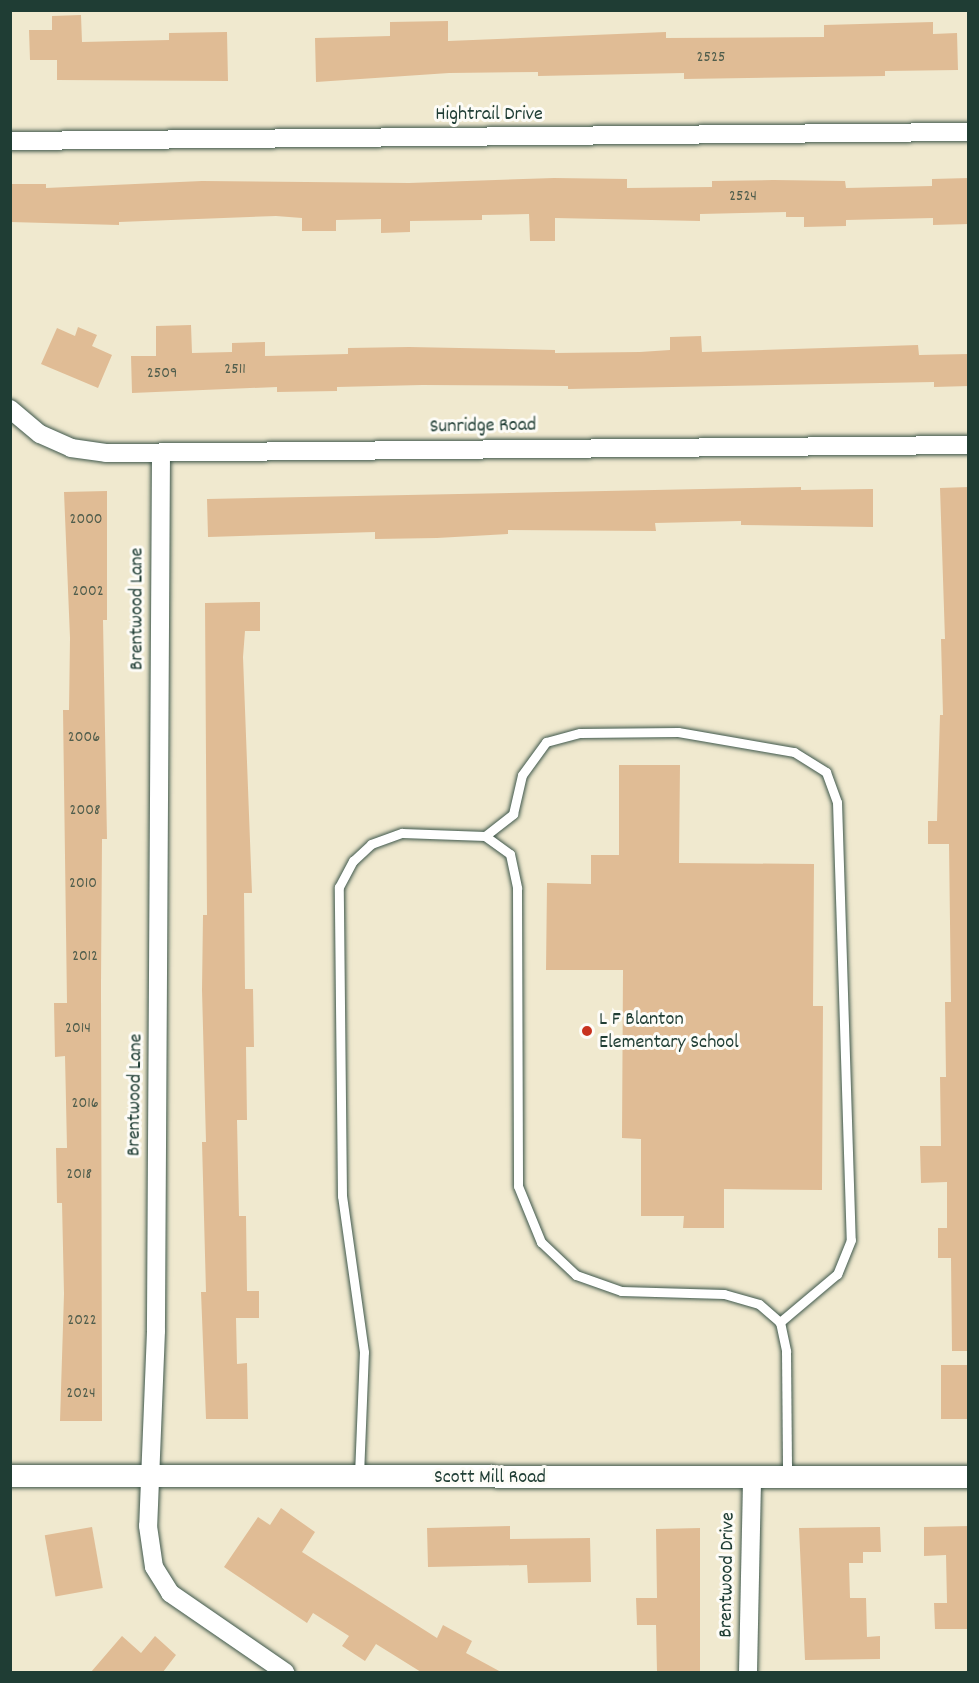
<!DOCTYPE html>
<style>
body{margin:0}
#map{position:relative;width:979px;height:1683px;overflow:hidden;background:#f0e9cf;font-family:Dekko,sans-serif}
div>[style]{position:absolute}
.building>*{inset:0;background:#e0bc95;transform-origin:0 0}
.roads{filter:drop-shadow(0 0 2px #3e574b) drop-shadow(0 0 2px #3e574b)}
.service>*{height:9px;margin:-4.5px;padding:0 4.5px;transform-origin:4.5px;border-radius:4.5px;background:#fff}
.minor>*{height:18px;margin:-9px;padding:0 9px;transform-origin:9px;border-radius:9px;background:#fff}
.tertiary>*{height:22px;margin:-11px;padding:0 11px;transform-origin:11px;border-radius:11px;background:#fff}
.dots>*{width:16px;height:16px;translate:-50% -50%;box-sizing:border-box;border:3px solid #fdfcf7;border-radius:50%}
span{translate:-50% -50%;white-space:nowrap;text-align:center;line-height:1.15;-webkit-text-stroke:6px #fdfcf7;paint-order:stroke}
.number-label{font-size:16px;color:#4f5d4c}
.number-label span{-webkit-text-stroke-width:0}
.street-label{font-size:20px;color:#1f3d34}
.poi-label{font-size:20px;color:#1f3d34}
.left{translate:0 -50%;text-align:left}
.frame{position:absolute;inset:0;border:12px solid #1f3d34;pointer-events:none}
</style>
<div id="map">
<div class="building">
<i style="clip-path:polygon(81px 15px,82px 42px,169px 40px,169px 33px,227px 32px,228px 81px,57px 80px,57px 60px,30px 60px,29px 30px,52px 30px,52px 16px)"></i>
<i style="clip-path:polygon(448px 21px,448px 41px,666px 32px,666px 38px,824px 37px,824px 25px,933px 22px,933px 34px,957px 33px,958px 70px,885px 71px,885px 76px,684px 79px,684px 73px,538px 76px,538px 72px,449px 73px,316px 82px,315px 38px,390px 36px,390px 22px)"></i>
<i style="clip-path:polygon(554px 178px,627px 179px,627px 188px,712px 187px,712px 181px,773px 180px,845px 181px,846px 188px,932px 186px,932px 179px,969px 178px,969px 224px,933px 225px,933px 218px,846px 220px,846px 226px,804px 227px,804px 217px,786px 217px,786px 212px,700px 214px,700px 221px,555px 218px,555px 241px,530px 241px,529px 214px,482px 215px,482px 220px,410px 221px,410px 232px,381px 233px,381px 219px,336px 220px,336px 231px,302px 231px,302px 218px,276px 216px,119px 222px,119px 225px,10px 222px,10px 184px,46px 184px,46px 188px,202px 181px,409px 183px)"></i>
<i style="clip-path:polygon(191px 325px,192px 353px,232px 352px,232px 343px,265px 342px,265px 356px,348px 354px,348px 348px,409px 347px,555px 350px,555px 353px,640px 352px,670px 350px,670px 337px,701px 336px,702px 352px,918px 345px,919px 355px,969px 354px,969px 386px,934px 387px,934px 382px,568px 389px,568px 386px,422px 385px,337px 387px,337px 391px,277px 392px,277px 387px,132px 393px,131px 356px,156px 356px,156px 326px)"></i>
<i style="clip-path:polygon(78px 327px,97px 335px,92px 346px,112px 355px,98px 388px,41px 364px,57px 328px,75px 336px)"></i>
<i style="clip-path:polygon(801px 487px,801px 490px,873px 489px,873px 527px,741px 525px,741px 521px,655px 523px,656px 531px,508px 530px,508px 534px,437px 538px,375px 539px,375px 532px,208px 537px,207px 499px)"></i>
<i style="clip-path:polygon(969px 487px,969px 1351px,952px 1351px,951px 1258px,938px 1258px,938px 1228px,947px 1228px,947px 1182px,921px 1183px,920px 1146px,941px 1146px,940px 1077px,946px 1077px,945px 1002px,951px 1002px,949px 844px,928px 844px,928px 821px,937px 821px,940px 715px,943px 715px,941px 639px,945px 639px,940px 488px)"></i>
<i style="clip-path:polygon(107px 491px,107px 620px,103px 620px,107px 839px,102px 839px,101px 984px,102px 1421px,60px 1421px,64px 1294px,62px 1203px,57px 1203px,56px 1148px,67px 1148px,65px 1056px,55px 1057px,54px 1003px,67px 1003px,63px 710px,69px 710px,70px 638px,64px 492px)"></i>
<i style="clip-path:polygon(260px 602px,260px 631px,245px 631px,243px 657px,252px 893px,244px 893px,245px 989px,253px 989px,254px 1047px,246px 1047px,247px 1120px,237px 1120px,239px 1216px,246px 1216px,247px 1291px,259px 1291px,259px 1318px,236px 1318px,237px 1364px,247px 1363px,248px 1419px,206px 1419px,201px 1292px,206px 1292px,202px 1142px,206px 1142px,202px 990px,203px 915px,207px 915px,205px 603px)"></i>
<i style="clip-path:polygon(619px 765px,680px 765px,679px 863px,814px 864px,813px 1006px,823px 1006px,822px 1190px,724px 1189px,724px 1228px,683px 1228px,684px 1216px,641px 1216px,641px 1139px,622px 1138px,623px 970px,546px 970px,547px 883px,591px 884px,591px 855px,619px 855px)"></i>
<i style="left:941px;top:1365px;width:28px;height:54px"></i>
<i style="clip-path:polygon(281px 1508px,315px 1532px,302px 1552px,437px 1638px,443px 1625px,472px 1641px,466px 1653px,501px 1672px,421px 1672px,376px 1644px,365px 1661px,342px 1646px,349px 1636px,313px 1613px,307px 1623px,224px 1567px,258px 1517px,270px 1525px)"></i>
<i style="clip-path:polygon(510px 1526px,510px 1539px,590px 1538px,591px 1582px,528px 1583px,527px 1565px,428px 1567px,427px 1528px)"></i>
<i style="clip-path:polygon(969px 1526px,969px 1629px,935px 1629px,934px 1603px,947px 1603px,946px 1555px,924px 1556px,924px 1527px)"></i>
<i style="left:92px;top:1527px;width:62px;height:48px;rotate:80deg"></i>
<i style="clip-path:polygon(880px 1527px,881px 1552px,863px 1552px,863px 1563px,849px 1563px,850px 1598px,866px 1598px,867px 1637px,880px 1636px,880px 1659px,805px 1660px,799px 1528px)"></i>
<i style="clip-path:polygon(700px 1528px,700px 1672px,657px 1672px,656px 1625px,637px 1625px,636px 1598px,657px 1598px,656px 1529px)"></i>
<i style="clip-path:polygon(122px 1636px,141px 1653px,155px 1636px,176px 1655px,163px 1672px,91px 1672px)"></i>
</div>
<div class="roads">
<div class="service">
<i style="left:485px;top:836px;width:36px;rotate:-38deg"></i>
<i style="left:513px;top:814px;width:40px;rotate:-77deg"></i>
<i style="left:522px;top:775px;width:41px;rotate:-54deg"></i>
<i style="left:546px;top:742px;width:35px;rotate:-15deg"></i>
<i style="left:580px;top:733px;width:98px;rotate:-0.6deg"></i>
<i style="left:678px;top:732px;width:118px;rotate:9.8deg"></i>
<i style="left:794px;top:752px;width:38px;rotate:32deg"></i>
<i style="left:826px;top:772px;width:32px;rotate:70deg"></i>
<i style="left:837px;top:802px;width:438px;rotate:88.2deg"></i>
<i style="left:851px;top:1240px;width:37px;rotate:112deg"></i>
<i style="left:837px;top:1274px;width:75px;rotate:139.9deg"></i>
<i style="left:359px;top:1475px;width:123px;rotate:-87.7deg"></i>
<i style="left:364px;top:1352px;width:158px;rotate:-98deg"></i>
<i style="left:342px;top:1196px;width:309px;rotate:-90.6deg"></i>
<i style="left:339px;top:887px;width:30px;rotate:-62deg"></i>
<i style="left:353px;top:861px;width:25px;rotate:-43deg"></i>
<i style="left:371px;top:844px;width:33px;rotate:-20deg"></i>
<i style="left:402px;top:833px;width:83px;rotate:2.1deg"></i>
<i style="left:485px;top:836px;width:31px;rotate:36deg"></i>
<i style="left:510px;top:854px;width:35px;rotate:78deg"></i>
<i style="left:517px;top:888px;width:298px;rotate:89.8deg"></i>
<i style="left:518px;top:1186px;width:61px;rotate:67.7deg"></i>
<i style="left:541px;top:1242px;width:48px;rotate:43.3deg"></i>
<i style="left:576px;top:1275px;width:48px;rotate:19.6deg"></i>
<i style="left:621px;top:1291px;width:103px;rotate:1.7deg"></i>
<i style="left:724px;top:1294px;width:36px;rotate:16deg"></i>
<i style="left:759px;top:1304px;width:28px;rotate:41deg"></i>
<i style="left:780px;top:1322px;width:30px;rotate:78deg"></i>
<i style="left:786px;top:1351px;width:124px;rotate:89.5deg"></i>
</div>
<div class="minor">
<i style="left:10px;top:141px;width:958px;rotate:-0.54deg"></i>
<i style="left:10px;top:409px;width:39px;rotate:40deg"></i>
<i style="left:40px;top:434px;width:34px;rotate:24deg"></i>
<i style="left:71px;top:448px;width:35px;rotate:8deg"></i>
<i style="left:106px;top:453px;width:862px;rotate:-0.53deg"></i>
<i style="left:161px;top:453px;width:878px;rotate:90.33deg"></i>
<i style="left:156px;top:1331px;width:195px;rotate:92.3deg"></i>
<i style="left:148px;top:1526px;width:41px;rotate:81.7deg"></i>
<i style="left:154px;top:1567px;width:31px;rotate:58deg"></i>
<i style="left:170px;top:1593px;width:140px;rotate:34.5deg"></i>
<i style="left:748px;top:1672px;width:194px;rotate:-88.8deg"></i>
</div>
<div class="tertiary">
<i style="left:10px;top:1476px;width:958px;rotate:0.06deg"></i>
</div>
</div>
<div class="dots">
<i style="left:587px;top:1031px;background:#c8321e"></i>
</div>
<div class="number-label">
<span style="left:711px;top:58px">2525</span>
<span style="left:743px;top:197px">2524</span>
<span style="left:235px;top:370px">2511</span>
<span style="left:162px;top:374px">2509</span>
<span style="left:86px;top:520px">2000</span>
<span style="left:88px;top:592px">2002</span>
<span style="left:84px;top:738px">2006</span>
<span style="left:85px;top:811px">2008</span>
<span style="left:83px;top:884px">2010</span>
<span style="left:85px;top:957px">2012</span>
<span style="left:78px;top:1029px">2014</span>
<span style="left:85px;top:1104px">2016</span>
<span style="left:79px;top:1175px">2018</span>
<span style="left:82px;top:1321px">2022</span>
<span style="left:81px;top:1394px">2024</span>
</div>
<div class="street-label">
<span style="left:489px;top:115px">Hightrail Drive</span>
<span style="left:483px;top:427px;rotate:-1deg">Sunridge Road</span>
<span style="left:138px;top:609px;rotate:-90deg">Brentwood Lane</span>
<span style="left:136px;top:1095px;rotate:-89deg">Brentwood Lane</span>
<span style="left:490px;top:1478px">Scott Mill Road</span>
<span style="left:728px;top:1575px;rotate:-89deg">Brentwood Drive</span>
</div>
<div class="poi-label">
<span class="left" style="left:599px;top:1032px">L F Blanton<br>Elementary School</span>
</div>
<div class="frame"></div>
</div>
